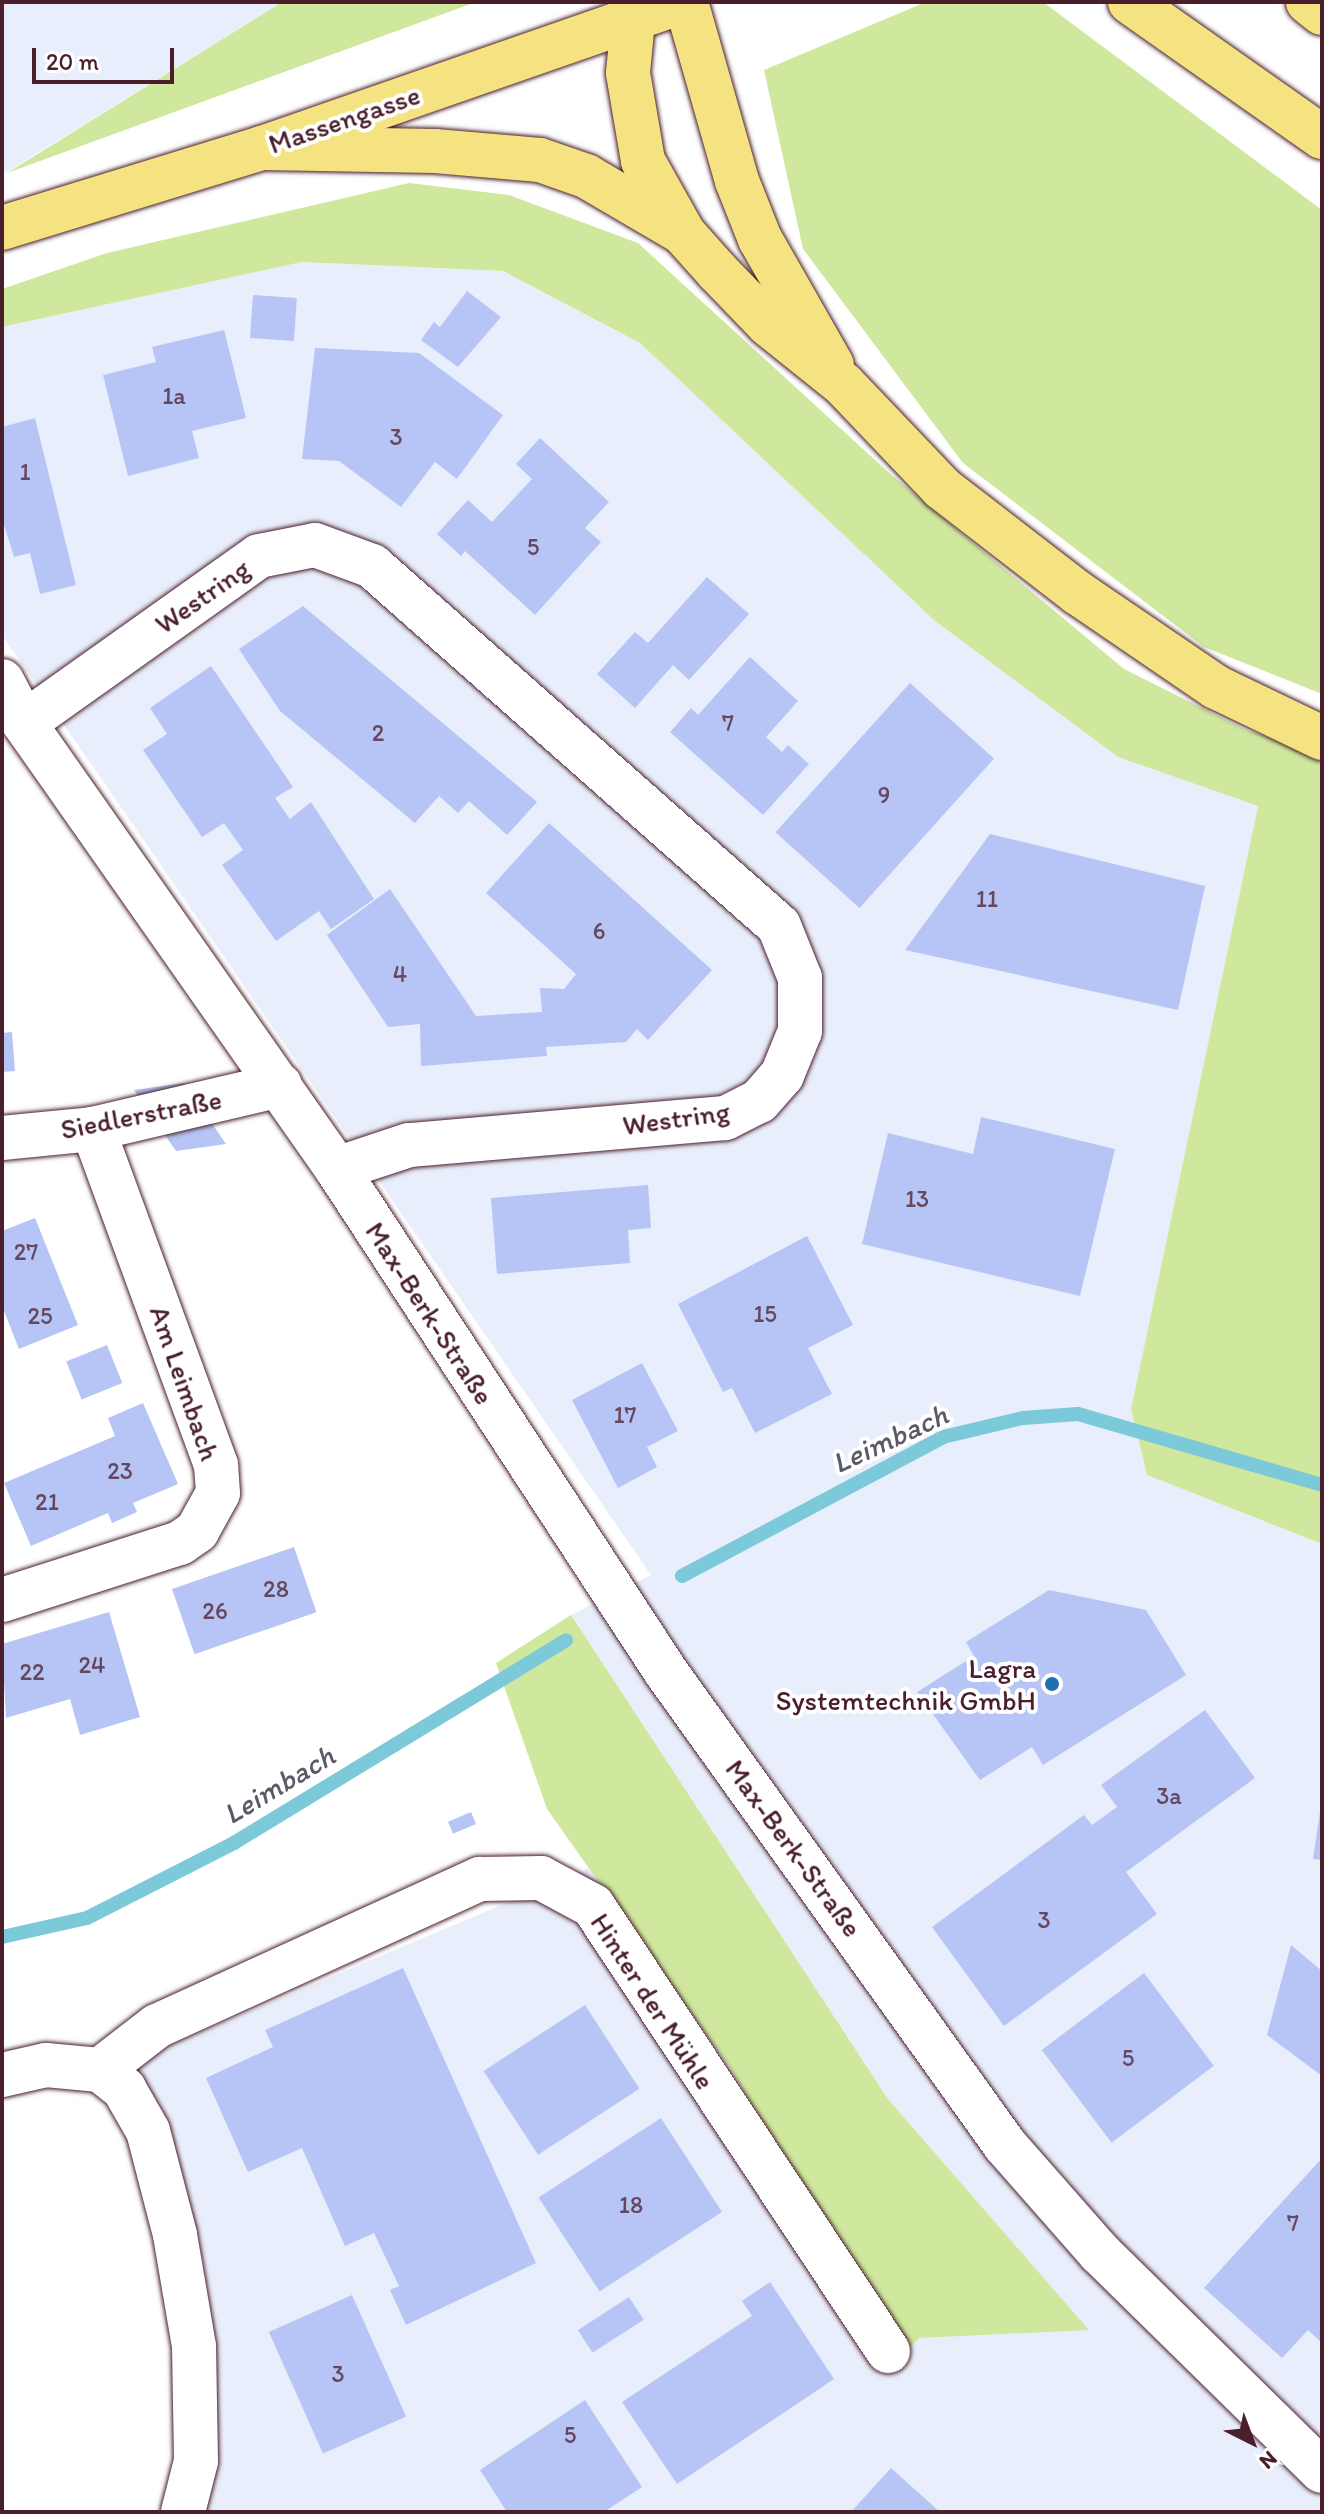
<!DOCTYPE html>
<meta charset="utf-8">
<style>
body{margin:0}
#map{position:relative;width:1324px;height:2514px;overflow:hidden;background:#fff;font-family:Itim,sans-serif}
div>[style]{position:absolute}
.built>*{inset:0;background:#e9eefc}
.green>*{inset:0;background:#cfe89e}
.stream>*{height:14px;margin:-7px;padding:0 7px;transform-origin:7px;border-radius:7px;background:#7bc9d9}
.building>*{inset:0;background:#b6c5f5;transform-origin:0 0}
.roads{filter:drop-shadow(0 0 2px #4a1f2b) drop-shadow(0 0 2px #4a1f2b)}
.minor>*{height:44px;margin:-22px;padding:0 22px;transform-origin:22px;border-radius:22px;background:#fff}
.major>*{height:44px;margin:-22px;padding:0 22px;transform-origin:22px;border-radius:22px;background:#f5e382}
.highway>*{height:44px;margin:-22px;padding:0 22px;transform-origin:22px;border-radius:22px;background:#f5e382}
.dots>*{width:22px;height:22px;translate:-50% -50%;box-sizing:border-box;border:4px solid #fff;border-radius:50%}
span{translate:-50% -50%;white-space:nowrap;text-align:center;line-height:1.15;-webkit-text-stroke:8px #fff;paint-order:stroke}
.number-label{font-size:24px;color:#65485e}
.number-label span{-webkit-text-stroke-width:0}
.street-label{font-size:28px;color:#4a1f2b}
.poi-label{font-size:28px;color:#4a1f2b}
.right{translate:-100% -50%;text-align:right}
.water-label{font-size:30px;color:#5b5a68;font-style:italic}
.frame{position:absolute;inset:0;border:4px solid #4a1f2b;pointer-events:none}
.north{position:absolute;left:1212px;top:2402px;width:80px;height:80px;-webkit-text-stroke:6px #fff;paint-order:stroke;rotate:138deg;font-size:22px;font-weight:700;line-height:32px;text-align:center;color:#4a1f2b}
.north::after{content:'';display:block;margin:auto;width:28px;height:36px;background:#4a1f2b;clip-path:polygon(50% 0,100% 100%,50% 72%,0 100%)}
.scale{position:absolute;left:32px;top:48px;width:142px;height:36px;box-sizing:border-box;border:4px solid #4a1f2b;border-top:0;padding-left:10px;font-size:24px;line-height:28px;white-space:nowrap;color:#4a1f2b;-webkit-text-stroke:6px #fff;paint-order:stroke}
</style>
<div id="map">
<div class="built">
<i style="clip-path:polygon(2px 2px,282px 2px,2px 175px)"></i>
<i style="clip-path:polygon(302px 262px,503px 271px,640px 343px,935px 621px,1118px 757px,1258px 806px,1131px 1409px,1147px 1475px,1322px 1544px,1322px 2512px,205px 2512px,125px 2064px,589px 1868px,731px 2069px,902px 2354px,920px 2338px,1088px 2329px,888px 2099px,571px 1615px,651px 1575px,2px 635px,2px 327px)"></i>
</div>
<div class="green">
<i style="clip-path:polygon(282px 2px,476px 2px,7px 173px)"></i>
<i style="clip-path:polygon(926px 2px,1043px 2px,1322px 210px,1322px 694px,1204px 647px,963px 463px,803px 249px,764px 70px)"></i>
<i style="clip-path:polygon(409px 183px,509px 195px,638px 243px,887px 471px,1124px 669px,1246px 730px,1322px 754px,1322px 1544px,1147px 1475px,1131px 1409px,1258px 806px,1118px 757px,935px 621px,640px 343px,503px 271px,302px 262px,2px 327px,2px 289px,107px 253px)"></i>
<i style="clip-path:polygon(571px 1615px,888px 2099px,1089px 2330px,920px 2338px,901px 2355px,731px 2069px,547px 1809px,496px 1663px)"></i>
</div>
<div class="stream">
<i style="left:682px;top:1576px;width:296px;rotate:-28deg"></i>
<i style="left:943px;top:1437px;width:82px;rotate:-13.4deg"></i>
<i style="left:1023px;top:1418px;width:55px;rotate:-4.2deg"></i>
<i style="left:1078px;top:1414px;width:254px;rotate:16.2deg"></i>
<i style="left:2px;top:1937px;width:87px;rotate:-12.6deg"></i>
<i style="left:87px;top:1918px;width:165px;rotate:-27deg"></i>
<i style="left:234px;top:1843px;width:389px;rotate:-31.4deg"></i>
</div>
<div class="building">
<i style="clip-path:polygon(467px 291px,501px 317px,458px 367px,421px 340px,434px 322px,440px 327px)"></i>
<i style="left:253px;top:295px;width:44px;height:43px;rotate:4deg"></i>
<i style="clip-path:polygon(224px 330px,246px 418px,192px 431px,199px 458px,128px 476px,103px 375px,156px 362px,152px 347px)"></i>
<i style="clip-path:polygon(315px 348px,419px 353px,503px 415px,457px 479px,435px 462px,401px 507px,339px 461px,302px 459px)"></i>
<i style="clip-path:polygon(35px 418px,76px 585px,40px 594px,30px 553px,14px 557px,2px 518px,2px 427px)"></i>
<i style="clip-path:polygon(540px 438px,609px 502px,585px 528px,601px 542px,535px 615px,465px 551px,461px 556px,437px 534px,468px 500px,492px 522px,532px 479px,516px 464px)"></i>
<i style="clip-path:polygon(707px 577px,749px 614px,689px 680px,673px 665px,635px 708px,597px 674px,635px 632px,648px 643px)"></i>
<i style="clip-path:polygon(303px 606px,537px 802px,507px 835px,469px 801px,458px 813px,439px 796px,415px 823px,280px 711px,239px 649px)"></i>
<i style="clip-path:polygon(750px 657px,798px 701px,766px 737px,782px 752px,788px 745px,809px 764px,763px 815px,670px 732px,691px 708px,698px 715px)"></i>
<i style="clip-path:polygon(211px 666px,293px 787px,275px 798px,290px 819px,311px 802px,374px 899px,331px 929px,319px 911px,276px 941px,222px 865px,243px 850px,229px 830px,224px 823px,202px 837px,143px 750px,167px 734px,150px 708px)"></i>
<i style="left:910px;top:683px;width:113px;height:201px;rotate:42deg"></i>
<i style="clip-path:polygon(549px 823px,712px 970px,648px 1040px,637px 1029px,626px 1042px,546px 1047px,547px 1056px,421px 1066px,420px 1024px,388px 1027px,327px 935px,390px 889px,476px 1016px,542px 1012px,540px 988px,564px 989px,576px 974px,486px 893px)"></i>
<i style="clip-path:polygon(990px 834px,1205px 886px,1178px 1010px,905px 950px)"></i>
<i style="clip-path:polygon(12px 1032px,15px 1071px,2px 1072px,2px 1033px)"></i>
<i style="clip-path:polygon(184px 1083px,226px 1144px,176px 1151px,134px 1090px)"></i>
<i style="clip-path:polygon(981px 1117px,1115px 1149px,1080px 1296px,862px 1244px,888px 1133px,973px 1154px)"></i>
<i style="clip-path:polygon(648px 1185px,651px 1228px,628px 1230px,630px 1263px,497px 1274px,491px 1198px)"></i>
<i style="clip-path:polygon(35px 1218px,78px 1325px,19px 1349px,2px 1306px,2px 1231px)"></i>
<i style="clip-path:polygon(807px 1236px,853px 1325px,808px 1348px,832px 1394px,755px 1433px,732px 1388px,723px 1392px,678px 1304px)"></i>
<i style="left:107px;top:1345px;width:41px;height:44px;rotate:68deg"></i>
<i style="clip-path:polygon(642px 1363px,678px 1431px,647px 1447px,657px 1467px,618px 1488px,572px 1400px)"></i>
<i style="clip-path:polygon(143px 1403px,178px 1484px,133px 1503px,137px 1512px,112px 1523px,108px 1513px,31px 1546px,4px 1483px,115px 1436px,108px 1418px)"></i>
<i style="left:294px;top:1547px;width:69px;height:129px;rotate:71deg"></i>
<i style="clip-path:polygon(1049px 1590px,1146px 1610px,1186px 1675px,1043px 1765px,1032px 1747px,980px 1780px,917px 1692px,974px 1656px,966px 1642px)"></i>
<i style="clip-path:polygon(109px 1612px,140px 1717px,80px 1735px,70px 1699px,6px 1718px,2px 1644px)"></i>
<i style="clip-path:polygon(1205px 1710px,1255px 1778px,1126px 1872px,1157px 1914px,1004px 2026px,932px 1927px,1084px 1815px,1092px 1825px,1117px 1807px,1101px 1785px)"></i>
<i style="left:471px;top:1812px;width:13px;height:25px;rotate:67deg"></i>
<i style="clip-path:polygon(1320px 1812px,1322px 1812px,1322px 1860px,1313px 1859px)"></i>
<i style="clip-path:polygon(1291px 1945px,1322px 1971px,1322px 2076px,1267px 2035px)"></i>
<i style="clip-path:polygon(403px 1968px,536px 2263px,406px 2325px,390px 2290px,399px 2286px,374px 2233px,345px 2246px,302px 2148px,248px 2172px,206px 2078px,273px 2047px,265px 2030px)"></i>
<i style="left:1144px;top:1973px;width:116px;height:128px;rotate:53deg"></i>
<i style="left:585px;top:2005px;width:100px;height:121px;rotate:57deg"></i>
<i style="left:661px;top:2118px;width:112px;height:146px;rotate:57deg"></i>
<i style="clip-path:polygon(1322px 2158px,1322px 2343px,1308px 2330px,1282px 2358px,1204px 2288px)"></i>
<i style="clip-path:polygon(770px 2282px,834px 2379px,677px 2484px,622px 2402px,752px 2316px,742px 2301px)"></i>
<i style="left:352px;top:2295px;width:133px;height:91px;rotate:66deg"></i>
<i style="left:629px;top:2297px;width:27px;height:61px;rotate:57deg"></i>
<i style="clip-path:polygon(585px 2400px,642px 2487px,604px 2512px,507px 2512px,480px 2470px)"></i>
<i style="clip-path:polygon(891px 2468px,940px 2512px,851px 2512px)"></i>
</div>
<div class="roads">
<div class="minor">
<i style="left:2px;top:681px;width:47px;rotate:62.4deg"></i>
<i style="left:24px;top:723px;width:545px;rotate:54.94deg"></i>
<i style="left:337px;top:1169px;width:601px;rotate:56.81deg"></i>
<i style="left:666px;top:1672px;width:582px;rotate:54.37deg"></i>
<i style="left:1005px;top:2145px;width:144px;rotate:48.7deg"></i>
<i style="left:1100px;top:2253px;width:311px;rotate:44.5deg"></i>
<i style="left:24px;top:723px;width:288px;rotate:-35.4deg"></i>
<i style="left:259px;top:556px;width:57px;rotate:-11.1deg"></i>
<i style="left:315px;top:545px;width:61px;rotate:20.2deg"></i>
<i style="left:372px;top:566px;width:543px;rotate:41.49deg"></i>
<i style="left:779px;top:926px;width:56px;rotate:68deg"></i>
<i style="left:800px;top:978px;width:53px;rotate:90deg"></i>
<i style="left:800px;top:1031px;width:48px;rotate:112.2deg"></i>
<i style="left:782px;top:1075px;width:35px;rotate:131deg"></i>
<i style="left:759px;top:1101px;width:38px;rotate:153deg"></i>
<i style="left:725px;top:1118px;width:317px;rotate:175.1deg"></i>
<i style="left:409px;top:1145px;width:76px;rotate:161.6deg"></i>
<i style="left:2px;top:1138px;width:91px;rotate:-5.6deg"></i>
<i style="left:93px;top:1129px;width:192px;rotate:-13.2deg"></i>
<i style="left:2px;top:1600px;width:187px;rotate:-17.8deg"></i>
<i style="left:180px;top:1543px;width:21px;rotate:-35deg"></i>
<i style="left:197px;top:1531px;width:43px;rotate:-61.1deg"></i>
<i style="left:218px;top:1493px;width:28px;rotate:-94deg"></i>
<i style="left:216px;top:1465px;width:358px;rotate:-110.1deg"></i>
<i style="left:100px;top:2070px;width:31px;rotate:38deg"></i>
<i style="left:124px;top:2089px;width:48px;rotate:60.3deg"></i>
<i style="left:148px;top:2131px;width:107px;rotate:75.4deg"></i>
<i style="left:175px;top:2235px;width:113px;rotate:80.3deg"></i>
<i style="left:194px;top:2346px;width:115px;rotate:89deg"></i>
<i style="left:196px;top:2461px;width:53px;rotate:104.3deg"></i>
<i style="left:2px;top:2075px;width:45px;rotate:-12.8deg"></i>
<i style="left:46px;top:2065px;width:54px;rotate:5.3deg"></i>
<i style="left:100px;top:2070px;width:72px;rotate:-37.7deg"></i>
<i style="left:157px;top:2026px;width:355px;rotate:-24.5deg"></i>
<i style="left:480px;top:1879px;width:61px;rotate:-0.9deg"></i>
<i style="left:541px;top:1878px;width:59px;rotate:28.3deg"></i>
<i style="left:593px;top:1906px;width:534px;rotate:56.46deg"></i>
</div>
<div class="major">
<i style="left:2px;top:228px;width:272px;rotate:-17.1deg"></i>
<i style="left:262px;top:148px;width:445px;rotate:-19.2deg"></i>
</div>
<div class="highway">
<i style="left:686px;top:2px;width:186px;rotate:74.1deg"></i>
<i style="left:737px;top:181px;width:62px;rotate:68.4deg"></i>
<i style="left:760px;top:239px;width:145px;rotate:60.3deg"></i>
<i style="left:1130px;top:2px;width:235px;rotate:35.1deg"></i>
<i style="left:1308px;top:2px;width:18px;rotate:38deg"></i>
<i style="left:633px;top:20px;width:53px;rotate:95.4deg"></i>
<i style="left:628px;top:73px;width:89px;rotate:80.3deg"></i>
<i style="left:643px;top:161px;width:84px;rotate:60.7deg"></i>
<i style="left:684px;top:234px;width:50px;rotate:48.3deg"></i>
<i style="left:717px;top:271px;width:74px;rotate:46.1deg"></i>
<i style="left:768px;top:324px;width:96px;rotate:38.7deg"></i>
<i style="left:843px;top:384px;width:144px;rotate:46.4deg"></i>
<i style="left:942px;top:488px;width:172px;rotate:37.7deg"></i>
<i style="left:1078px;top:593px;width:167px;rotate:34.3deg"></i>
<i style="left:1216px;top:687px;width:118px;rotate:25.7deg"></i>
<i style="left:262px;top:148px;width:173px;rotate:1deg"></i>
<i style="left:435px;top:151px;width:105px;rotate:4.9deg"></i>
<i style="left:540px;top:160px;width:49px;rotate:19.2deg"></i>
<i style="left:586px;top:176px;width:107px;rotate:30.4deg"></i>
</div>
</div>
<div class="dots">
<i style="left:1052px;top:1684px;background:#1f6fb2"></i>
</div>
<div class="number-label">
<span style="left:174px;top:396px">1a</span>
<span style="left:396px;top:437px">3</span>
<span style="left:25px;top:472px">1</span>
<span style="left:533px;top:547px">5</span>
<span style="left:728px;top:723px">7</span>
<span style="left:378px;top:733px">2</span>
<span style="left:884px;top:795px">9</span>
<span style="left:987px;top:899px">11</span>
<span style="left:599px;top:931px">6</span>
<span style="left:400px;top:974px">4</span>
<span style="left:917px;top:1199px">13</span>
<span style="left:26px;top:1252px">27</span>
<span style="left:765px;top:1314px">15</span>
<span style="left:40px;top:1316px">25</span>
<span style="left:625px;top:1415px">17</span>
<span style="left:120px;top:1471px">23</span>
<span style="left:47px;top:1502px">21</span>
<span style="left:276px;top:1589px">28</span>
<span style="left:215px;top:1611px">26</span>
<span style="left:92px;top:1665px">24</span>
<span style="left:32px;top:1672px">22</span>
<span style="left:1169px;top:1796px">3a</span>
<span style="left:1044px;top:1920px">3</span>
<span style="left:1128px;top:2058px">5</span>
<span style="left:631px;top:2205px">18</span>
<span style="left:1293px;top:2223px">7</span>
<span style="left:338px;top:2374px">3</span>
<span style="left:570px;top:2435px">5</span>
</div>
<div class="street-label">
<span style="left:344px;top:119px;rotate:-19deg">Massengasse</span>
<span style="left:202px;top:596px;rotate:-35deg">Westring</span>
<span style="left:141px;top:1114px;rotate:-11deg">Siedlerstraße</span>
<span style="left:676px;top:1118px;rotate:-8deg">Westring</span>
<span style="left:430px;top:1313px;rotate:57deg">Max-Berk-Straße</span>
<span style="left:185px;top:1383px;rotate:71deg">Am Leimbach</span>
<span style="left:794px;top:1848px;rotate:54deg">Max-Berk-Straße</span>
<span style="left:653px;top:2001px;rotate:57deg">Hinter der Mühle</span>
</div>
<div class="poi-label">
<span class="right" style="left:1036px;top:1684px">Lagra<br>Systemtechnik GmbH</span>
</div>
<div class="water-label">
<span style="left:890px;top:1439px;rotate:-25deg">Leimbach</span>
<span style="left:279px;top:1785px;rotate:-31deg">Leimbach</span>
</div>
<div class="frame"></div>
<div class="north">N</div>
<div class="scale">20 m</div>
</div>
